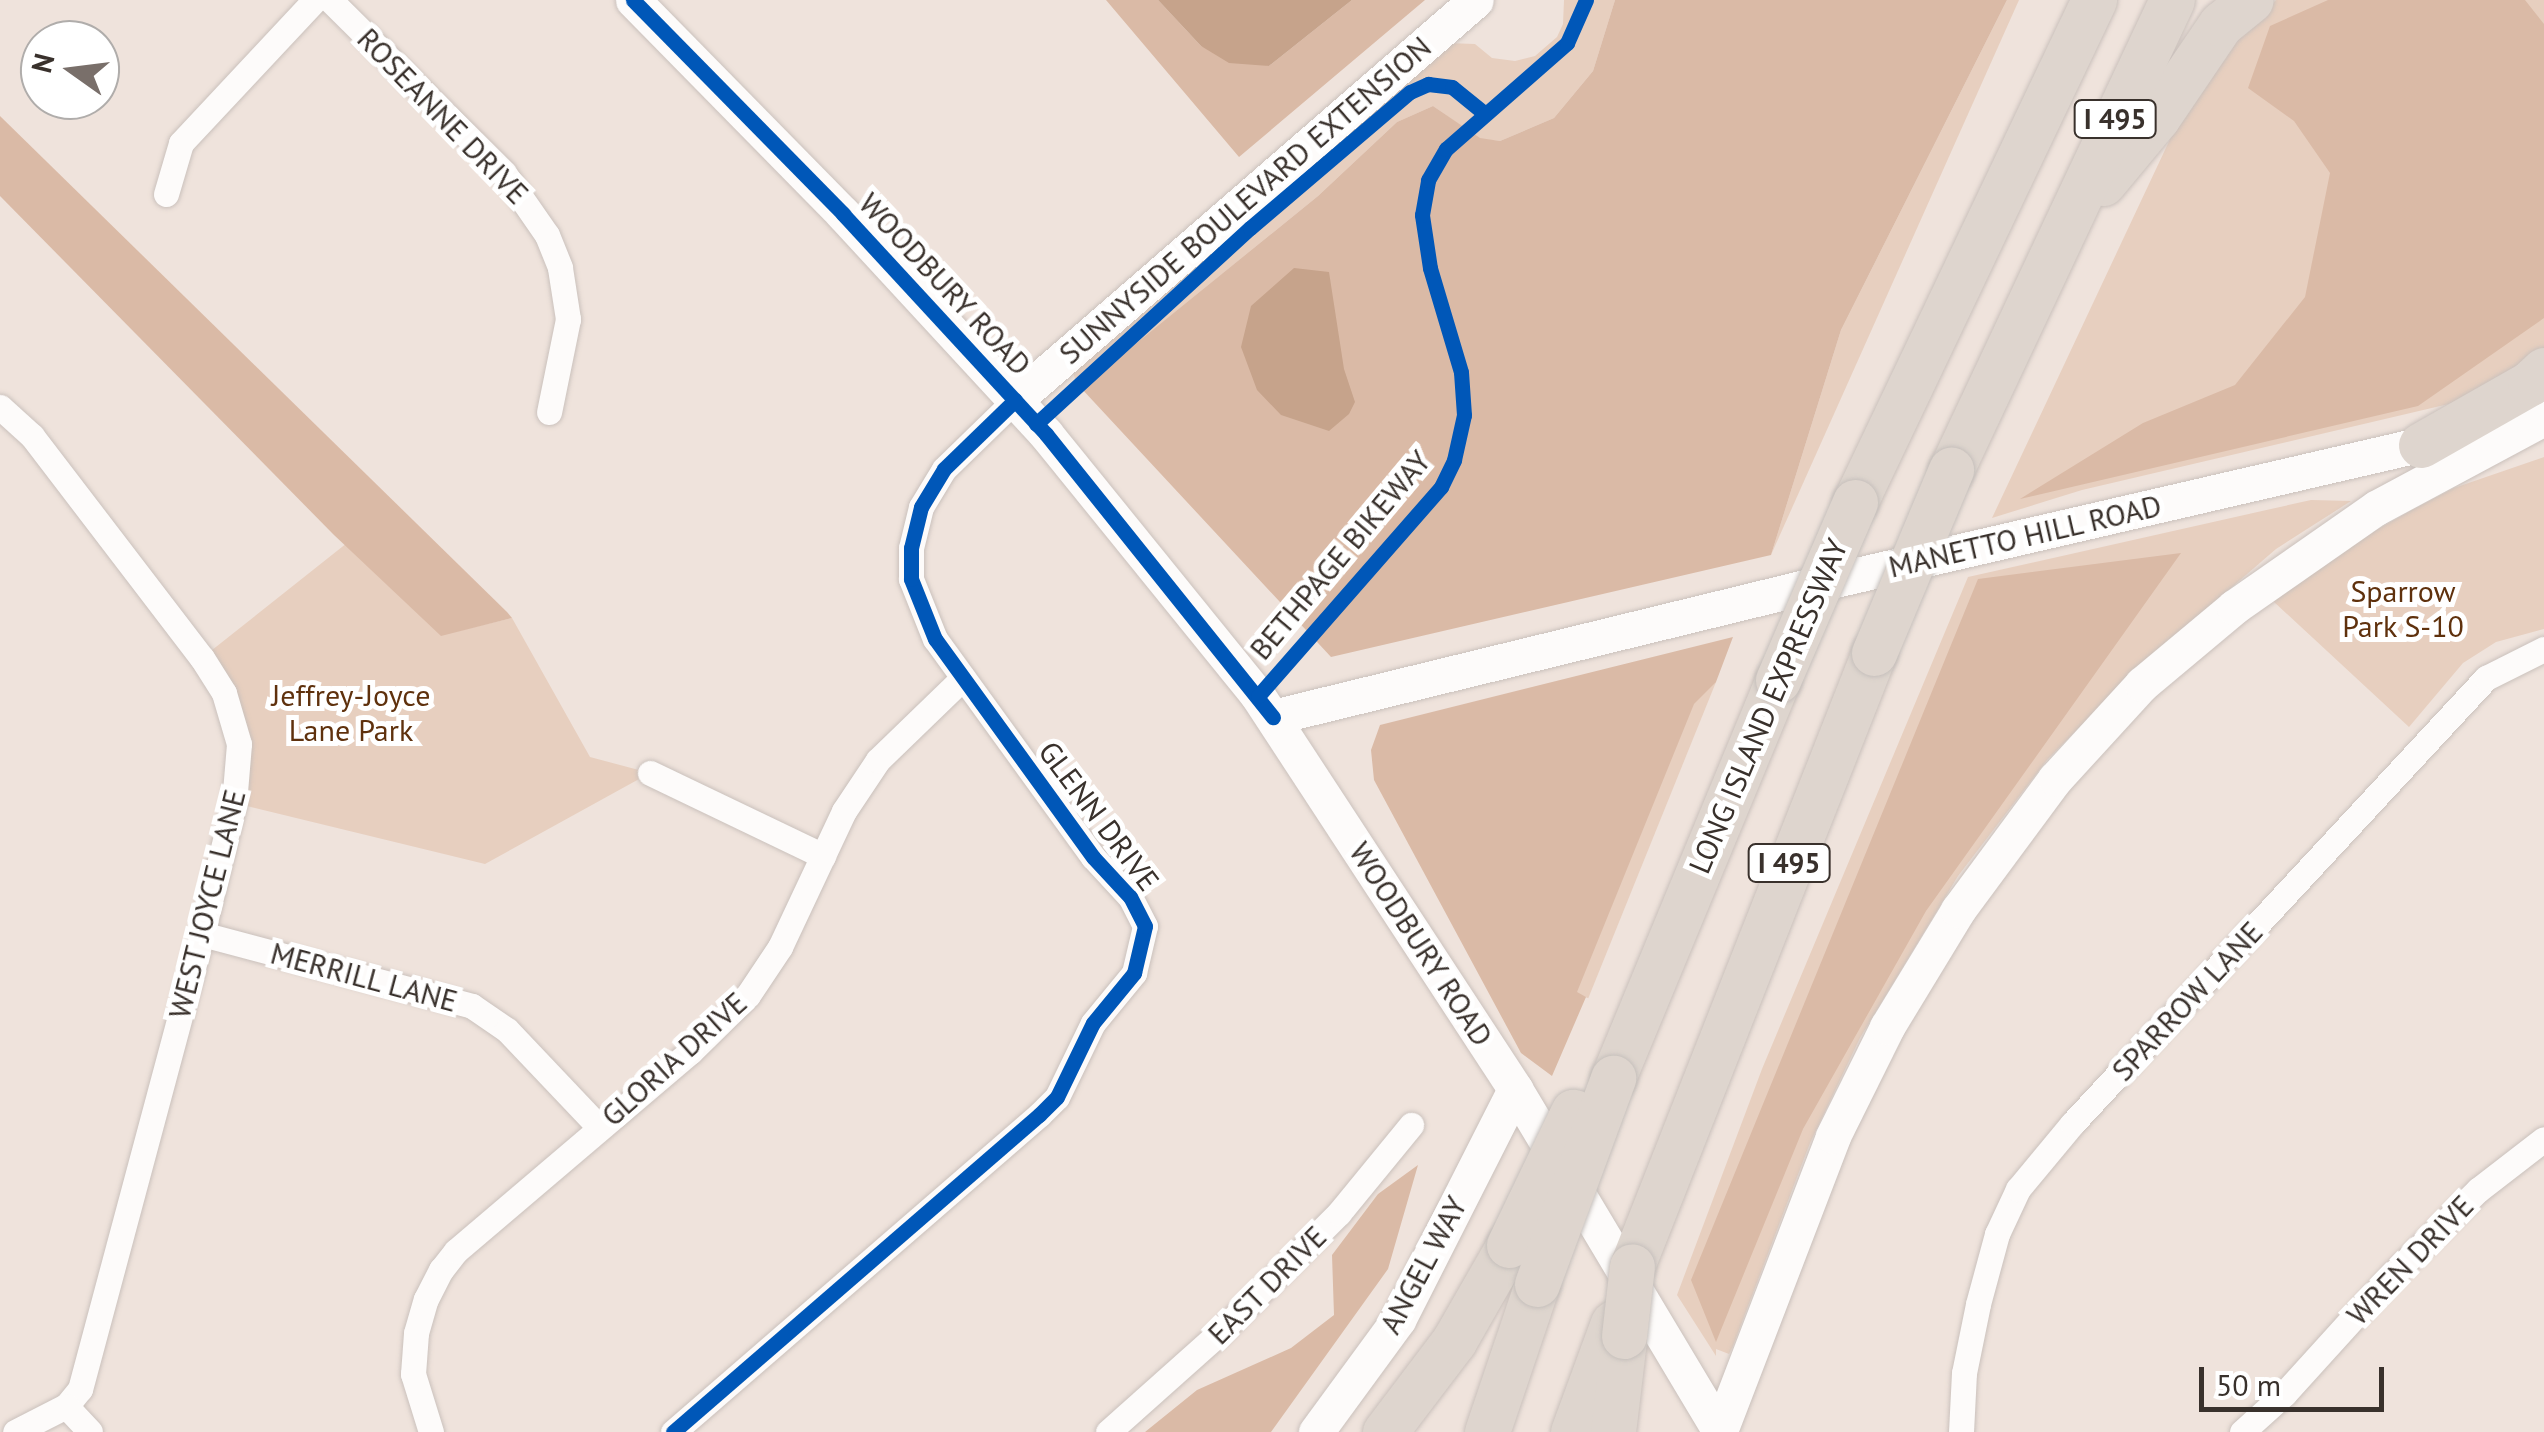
<!DOCTYPE html>
<style>
body{margin:0}
#map{position:relative;width:2544px;height:1432px;overflow:hidden;background:#efe3dc;font-family:"PT Sans",sans-serif}
div>[style]{position:absolute}
.green>*{inset:0;background:#e7cfbf;transform-origin:0 0}
.forest>*{inset:0;background:#dabaa6}
.water>*{inset:0;background:#c6a38b}
.roads{filter:drop-shadow(0 0 2px #cac1bc) drop-shadow(0 0 2px #cac1bc)}
.minor>*{height:25px;margin:-12.5px;padding:0 12.5px;transform-origin:12.5px;border-radius:12.5px;background:#fdfbfa}
.secondary>*{height:35px;margin:-17.5px;padding:0 17.5px;transform-origin:17.5px;border-radius:17.5px;background:#fdfbfa}
.motorway>*{height:45px;margin:-22.5px;padding:0 22.5px;transform-origin:22.5px;border-radius:22.5px;background:#ded5ce}
.bridges{filter:drop-shadow(0 0 2px #c6c0bc) drop-shadow(0 0 2px #c6c0bc)}
.motorway-bridge>*{height:45px;margin:-22.5px;padding:0 22.5px;transform-origin:22.5px;border-radius:22.5px;background:#ded5ce}
.cycleway>*{height:15px;margin:-7.5px;padding:0 7.5px;transform-origin:7.5px;border-radius:7.5px;background:#0057b8}
span{translate:-50% -50%;white-space:nowrap;text-align:center;line-height:1.15;-webkit-text-stroke:10px #fff;paint-order:stroke}
.shield-label span{padding:2px 8px;background:#fff;border:2px solid;border-radius:8px;-webkit-text-stroke-width:0}
.shield-label{font-size:28px;color:#39312c;font-weight:700}
.street-label{font-size:30px;color:#39312c}
.park-label{font-size:30px;color:#5f310d}
.north{position:absolute;left:20px;top:20px;width:100px;height:100px;box-sizing:border-box;background:#fff;border:2px solid #b0adab;border-radius:50%;rotate:284deg;font-size:28px;font-weight:700;line-height:40px;text-align:center;color:#39312c}
.north::after{content:'';display:block;margin:auto;width:35px;height:45px;background:#796f6a;clip-path:polygon(50% 0,100% 100%,50% 72%,0 100%)}
.scale{position:absolute;left:2199px;top:1367px;width:185px;height:45px;box-sizing:border-box;border:5px solid #39312c;border-top:0;padding-left:12px;font-size:30px;line-height:35px;white-space:nowrap;color:#39312c;-webkit-text-stroke:8px #fff;paint-order:stroke}
</style>
<div id="map">
<div class="green">
<i style="clip-path:polygon(1564px 0,1615px 0,1593px 71px,1554px 118px,1500px 141px,1480px 139px,1433px 106px,1397px 122px,1318px 196px,1085px 385px,1075px 379px,1073px 372px,1447px 43px,1475px 44px,1492px 58px,1515px 61px,1535px 56px,1557px 37px,1563px 24px)"></i>
<i style="clip-path:polygon(2007px 0,2019px 0,1771px 555px,1841px 330px)"></i>
<i style="clip-path:polygon(2276px 0,2544px 0,2544px 357px,2453px 403px,2082px 490px,1992px 518px,2180px 118px,2215px 62px)"></i>
<i style="clip-path:polygon(2544px 457px,2544px 629px,2496px 642px,2463px 663px,2409px 727px,2273px 601px,2346px 547px,2412px 510px,2454px 488px)"></i>
<i style="clip-path:polygon(2311px 500px,2351px 501px,2276px 549px,2136px 670px,2047px 760px,1958px 876px,1860px 1038px,1810px 1143px,1733px 1346px,1729px 1354px,1716px 1349px,1716px 1356px,1677px 1295px,1762px 1069px,1968px 577px)"></i>
<i style="clip-path:polygon(347px 543px,441px 635px,512px 618px,590px 757px,650px 773px,485px 864px,234px 803px,239px 772px,202px 658px)"></i>
<i style="left:1716px;top:682px;width:341px;height:30px;rotate:112deg"></i>
</div>
<div class="forest">
<i style="clip-path:polygon(1106px 0,1158px 0,1201px 46px,1269px 66px,1352px 0,1425px 0,1239px 157px)"></i>
<i style="clip-path:polygon(1615px 0,2007px 0,1841px 330px,1771px 555px,1331px 657px,1081px 388px,1318px 196px,1397px 122px,1433px 106px,1480px 138px,1500px 141px,1554px 118px,1593px 71px)"></i>
<i style="clip-path:polygon(2328px 0,2525px 0,2544px 24px,2544px 318px,2418px 406px,2020px 499px,2143px 423px,2235px 385px,2305px 297px,2330px 173px,2294px 121px,2248px 88px,2270px 26px)"></i>
<i style="clip-path:polygon(0 116px,507px 612px,512px 618px,441px 636px,334px 535px,0 196px)"></i>
<i style="clip-path:polygon(2181px 553px,1926px 911px,1803px 1129px,1716px 1342px,1691px 1280px,1978px 579px)"></i>
<i style="clip-path:polygon(1733px 637px,1716px 682px,1694px 704px,1577px 992px,1586px 997px,1552px 1076px,1521px 1053px,1374px 780px,1371px 750px,1380px 725px)"></i>
<i style="clip-path:polygon(1418px 1165px,1388px 1269px,1271px 1432px,1145px 1432px,1197px 1390px,1291px 1348px,1334px 1315px,1332px 1255px,1378px 1194px)"></i>
</div>
<div class="water">
<i style="clip-path:polygon(1158px 0,1352px 0,1269px 66px,1229px 63px,1201px 46px)"></i>
<i style="clip-path:polygon(1294px 268px,1329px 272px,1344px 369px,1355px 402px,1349px 414px,1329px 431px,1281px 415px,1257px 390px,1241px 347px,1251px 306px)"></i>
</div>
<div class="roads">
<div class="minor">
<i style="left:330px;top:0;width:245px;rotate:44.8deg"></i>
<i style="left:504px;top:173px;width:75px;rotate:55.3deg"></i>
<i style="left:547px;top:235px;width:35px;rotate:68deg"></i>
<i style="left:560px;top:268px;width:52px;rotate:81.1deg"></i>
<i style="left:568px;top:319px;width:95px;rotate:101.5deg"></i>
<i style="left:166px;top:194px;width:53px;rotate:-73.6deg"></i>
<i style="left:181px;top:143px;width:196px;rotate:-46.9deg"></i>
<i style="left:0;top:407px;width:43px;rotate:42.2deg"></i>
<i style="left:32px;top:436px;width:280px;rotate:52.6deg"></i>
<i style="left:202px;top:658px;width:41px;rotate:57.8deg"></i>
<i style="left:224px;top:693px;width:53px;rotate:73.6deg"></i>
<i style="left:239px;top:744px;width:59px;rotate:94.8deg"></i>
<i style="left:234px;top:803px;width:135px;rotate:103.7deg"></i>
<i style="left:202px;top:934px;width:471px;rotate:105deg"></i>
<i style="left:80px;top:1389px;width:22px;rotate:129deg"></i>
<i style="left:66px;top:1406px;width:57px;rotate:153deg"></i>
<i style="left:650px;top:773px;width:192px;rotate:25.6deg"></i>
<i style="left:202px;top:934px;width:279px;rotate:14.9deg"></i>
<i style="left:472px;top:1006px;width:42px;rotate:34.4deg"></i>
<i style="left:507px;top:1030px;width:134px;rotate:46.5deg"></i>
<i style="left:66px;top:1406px;width:35px;rotate:47deg"></i>
<i style="left:431px;top:1432px;width:61px;rotate:-107.2deg"></i>
<i style="left:413px;top:1374px;width:41px;rotate:-85.8deg"></i>
<i style="left:416px;top:1333px;width:35px;rotate:-74deg"></i>
<i style="left:426px;top:1299px;width:33px;rotate:-63deg"></i>
<i style="left:441px;top:1270px;width:24px;rotate:-52deg"></i>
<i style="left:456px;top:1251px;width:307px;rotate:-40.4deg"></i>
<i style="left:690px;top:1052px;width:81px;rotate:-44.5deg"></i>
<i style="left:748px;top:995px;width:58px;rotate:-56.3deg"></i>
<i style="left:780px;top:947px;width:150px;rotate:-64.8deg"></i>
<i style="left:844px;top:811px;width:61px;rotate:-56.3deg"></i>
<i style="left:878px;top:760px;width:118px;rotate:-44deg"></i>
<i style="left:673px;top:1432px;width:484px;rotate:-40.9deg"></i>
<i style="left:1039px;top:1115px;width:25px;rotate:-45deg"></i>
<i style="left:1057px;top:1097px;width:82px;rotate:-64.1deg"></i>
<i style="left:1093px;top:1023px;width:65px;rotate:-50.6deg"></i>
<i style="left:1134px;top:973px;width:48px;rotate:-76.8deg"></i>
<i style="left:1145px;top:926px;width:33px;rotate:-117deg"></i>
<i style="left:1130px;top:897px;width:54px;rotate:-132.8deg"></i>
<i style="left:1093px;top:857px;width:269px;rotate:-125.9deg"></i>
<i style="left:935px;top:639px;width:65px;rotate:-111.8deg"></i>
<i style="left:911px;top:579px;width:31px;rotate:-90deg"></i>
<i style="left:911px;top:548px;width:42px;rotate:-76.3deg"></i>
<i style="left:921px;top:507px;width:44px;rotate:-58.8deg"></i>
<i style="left:944px;top:469px;width:99px;rotate:-44.2deg"></i>
<i style="left:1108px;top:1432px;width:147px;rotate:-41.7deg"></i>
<i style="left:1218px;top:1334px;width:171px;rotate:-45deg"></i>
<i style="left:1339px;top:1213px;width:114px;rotate:-50.7deg"></i>
<i style="left:1961px;top:1432px;width:59px;rotate:-87.1deg"></i>
<i style="left:1964px;top:1373px;width:70px;rotate:-78.5deg"></i>
<i style="left:1978px;top:1304px;width:73px;rotate:-74.8deg"></i>
<i style="left:1997px;top:1234px;width:50px;rotate:-65deg"></i>
<i style="left:2018px;top:1189px;width:85px;rotate:-50.3deg"></i>
<i style="left:2072px;top:1124px;width:609px;rotate:-47.13deg"></i>
<i style="left:2486px;top:678px;width:65px;rotate:-26.6deg"></i>
<i style="left:2242px;top:1432px;width:57px;rotate:-42.1deg"></i>
<i style="left:2284px;top:1394px;width:162px;rotate:-47.8deg"></i>
<i style="left:2393px;top:1274px;width:120px;rotate:-44.7deg"></i>
<i style="left:2478px;top:1190px;width:83px;rotate:-37.7deg"></i>
</div>
<div class="secondary">
<i style="left:633px;top:0;width:300px;rotate:45.5deg"></i>
<i style="left:843px;top:214px;width:299px;rotate:47.3deg"></i>
<i style="left:1046px;top:434px;width:337px;rotate:51deg"></i>
<i style="left:1258px;top:696px;width:470px;rotate:56.8deg"></i>
<i style="left:1515px;top:1089px;width:400px;rotate:59.1deg"></i>
<i style="left:1015px;top:400px;width:610px;rotate:-40.95deg"></i>
<i style="left:1273px;top:717px;width:548px;rotate:-13.73deg"></i>
<i style="left:1805px;top:587px;width:656px;rotate:-13.04deg"></i>
<i style="left:1720px;top:1431px;width:316px;rotate:-69deg"></i>
<i style="left:1833px;top:1136px;width:122px;rotate:-63.6deg"></i>
<i style="left:1887px;top:1027px;width:137px;rotate:-58.7deg"></i>
<i style="left:1958px;top:910px;width:163px;rotate:-53.5deg"></i>
<i style="left:2055px;top:779px;width:129px;rotate:-47.5deg"></i>
<i style="left:2142px;top:684px;width:120px;rotate:-39.9deg"></i>
<i style="left:2234px;top:607px;width:173px;rotate:-34.9deg"></i>
<i style="left:2376px;top:508px;width:191px;rotate:-28.2deg"></i>
<i style="left:1316px;top:1432px;width:139px;rotate:-53.8deg"></i>
<i style="left:1398px;top:1320px;width:259px;rotate:-63.1deg"></i>
</div>
<div class="motorway">
<i style="left:2103px;top:183px;width:85px;rotate:-50.3deg"></i>
<i style="left:2157px;top:118px;width:114px;rotate:-55.8deg"></i>
<i style="left:2221px;top:24px;width:38px;rotate:-39deg"></i>
<i style="left:2421px;top:445px;width:125px;rotate:-29.6deg"></i>
<i style="left:2530px;top:383px;width:19px;rotate:-43deg"></i>
<i style="left:1951px;top:470px;width:519px;rotate:-64.82deg"></i>
<i style="left:1855px;top:502px;width:556px;rotate:-64.54deg"></i>
<i style="left:1613px;top:1078px;width:431px;rotate:-67.5deg"></i>
<i style="left:1632px;top:1266px;width:659px;rotate:-68.46deg"></i>
<i style="left:1385px;top:1432px;width:114px;rotate:-52.8deg"></i>
<i style="left:1454px;top:1341px;width:111px;rotate:-60.2deg"></i>
<i style="left:1487px;top:1432px;width:156px;rotate:-71.3deg"></i>
<i style="left:1573px;top:1432px;width:116px;rotate:-69.8deg"></i>
<i style="left:1613px;top:1432px;width:93px;rotate:-83.2deg"></i>
</div>
</div>
<div class="bridges">
<div class="motorway-bridge">
<i style="left:1874px;top:653px;width:199px;rotate:-67.2deg"></i>
<i style="left:1778px;top:680px;width:194px;rotate:-66.6deg"></i>
<i style="left:1509px;top:1245px;width:148px;rotate:-64.3deg"></i>
<i style="left:1537px;top:1284px;width:220px;rotate:-69.7deg"></i>
<i style="left:1624px;top:1336px;width:70px;rotate:-83.5deg"></i>
</div>
</div>
<div class="cycleway">
<i style="left:633px;top:0;width:300px;rotate:45.5deg"></i>
<i style="left:843px;top:214px;width:299px;rotate:47.3deg"></i>
<i style="left:1046px;top:434px;width:363px;rotate:51.3deg"></i>
<i style="left:1036px;top:424px;width:290px;rotate:-42.5deg"></i>
<i style="left:1250px;top:228px;width:210px;rotate:-40.4deg"></i>
<i style="left:1410px;top:92px;width:20px;rotate:-24deg"></i>
<i style="left:1428px;top:84px;width:24px;rotate:7deg"></i>
<i style="left:1452px;top:87px;width:41px;rotate:39.1deg"></i>
<i style="left:1258px;top:696px;width:278px;rotate:-48.8deg"></i>
<i style="left:1441px;top:487px;width:30px;rotate:-64deg"></i>
<i style="left:1454px;top:460px;width:46px;rotate:-77.5deg"></i>
<i style="left:1464px;top:415px;width:43px;rotate:-94deg"></i>
<i style="left:1461px;top:372px;width:109px;rotate:-106.6deg"></i>
<i style="left:1430px;top:268px;width:54px;rotate:-98.6deg"></i>
<i style="left:1422px;top:215px;width:36px;rotate:-80deg"></i>
<i style="left:1428px;top:180px;width:36px;rotate:-60deg"></i>
<i style="left:1446px;top:149px;width:161px;rotate:-41.2deg"></i>
<i style="left:1567px;top:43px;width:47px;rotate:-66.2deg"></i>
<i style="left:673px;top:1432px;width:484px;rotate:-40.9deg"></i>
<i style="left:1039px;top:1115px;width:25px;rotate:-45deg"></i>
<i style="left:1057px;top:1097px;width:82px;rotate:-64.1deg"></i>
<i style="left:1093px;top:1023px;width:65px;rotate:-50.6deg"></i>
<i style="left:1134px;top:973px;width:48px;rotate:-76.8deg"></i>
<i style="left:1145px;top:926px;width:33px;rotate:-117deg"></i>
<i style="left:1130px;top:897px;width:54px;rotate:-132.8deg"></i>
<i style="left:1093px;top:857px;width:269px;rotate:-125.9deg"></i>
<i style="left:935px;top:639px;width:65px;rotate:-111.8deg"></i>
<i style="left:911px;top:579px;width:31px;rotate:-90deg"></i>
<i style="left:911px;top:548px;width:42px;rotate:-76.3deg"></i>
<i style="left:921px;top:507px;width:44px;rotate:-58.8deg"></i>
<i style="left:944px;top:469px;width:99px;rotate:-44.2deg"></i>
</div>
<div class="shield-label">
<span style="left:2115px;top:119px">I 495</span>
<span style="left:1789px;top:863px">I 495</span>
</div>
<div class="street-label">
<span style="left:443px;top:116px;rotate:46deg">ROSEANNE DRIVE</span>
<span style="left:1245px;top:200px;rotate:-41deg">SUNNYSIDE BOULEVARD EXTENSION</span>
<span style="left:945px;top:284px;rotate:47deg">WOODBURY ROAD</span>
<span style="left:2025px;top:536px;rotate:-13deg">MANETTO HILL ROAD</span>
<span style="left:1340px;top:555px;rotate:-50deg">BETHPAGE BIKEWAY</span>
<span style="left:1768px;top:706px;rotate:-67deg">LONG ISLAND EXPRESSWAY</span>
<span style="left:1099px;top:816px;rotate:53deg">GLENN DRIVE</span>
<span style="left:207px;top:904px;rotate:-76deg">WEST JOYCE LANE</span>
<span style="left:1421px;top:944px;rotate:57deg">WOODBURY ROAD</span>
<span style="left:364px;top:977px;rotate:15deg">MERRILL LANE</span>
<span style="left:2187px;top:1001px;rotate:-47deg">SPARROW LANE</span>
<span style="left:674px;top:1059px;rotate:-42deg">GLORIA DRIVE</span>
<span style="left:2410px;top:1260px;rotate:-46deg">WREN DRIVE</span>
<span style="left:1423px;top:1265px;rotate:-62deg">ANGEL WAY</span>
<span style="left:1267px;top:1285px;rotate:-45deg">EAST DRIVE</span>
</div>
<div class="park-label">
<span style="left:2403px;top:608px">Sparrow<br>Park S-10</span>
<span style="left:351px;top:712px">Jeffrey-Joyce<br>Lane Park</span>
</div>
<div class="north">N</div>
<div class="scale">50 m</div>
</div>
